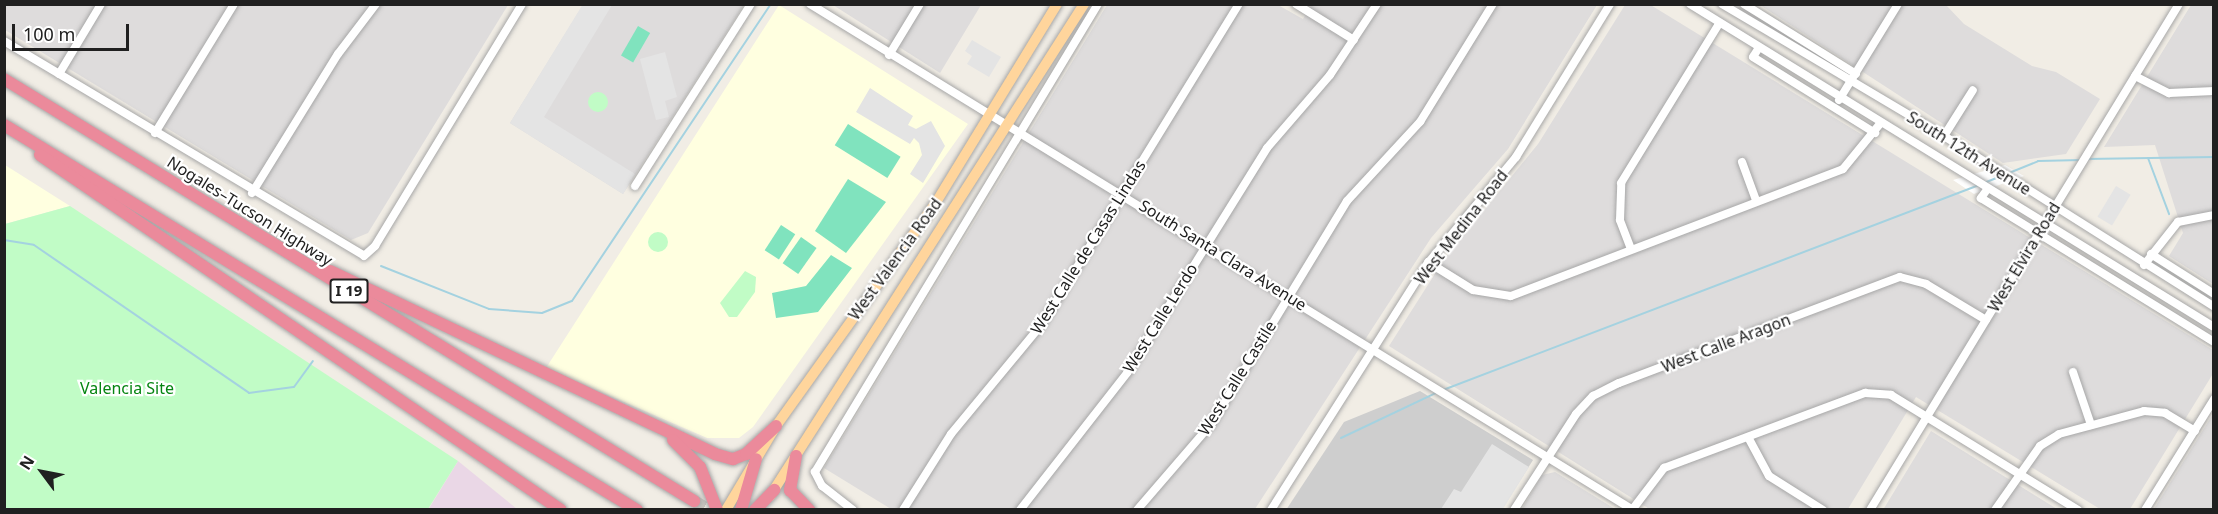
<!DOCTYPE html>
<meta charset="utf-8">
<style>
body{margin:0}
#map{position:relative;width:2218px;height:514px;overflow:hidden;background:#f1ede5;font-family:"Noto Sans",sans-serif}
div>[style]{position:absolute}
.residential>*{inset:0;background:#dedcdc}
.industrial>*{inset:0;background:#ead7e6}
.education>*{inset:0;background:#ffffe0}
.religious>*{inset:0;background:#cecece}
.park>*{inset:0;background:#c1fcc6}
.round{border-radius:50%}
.pitch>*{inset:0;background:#80e3be;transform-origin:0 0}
.parking>*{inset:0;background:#e4e4e4;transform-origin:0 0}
.pier>*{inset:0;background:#fff}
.stream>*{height:2px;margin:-1px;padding:0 1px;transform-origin:1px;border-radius:1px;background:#a4d2e0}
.highway-tunnel>*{height:12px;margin-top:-6px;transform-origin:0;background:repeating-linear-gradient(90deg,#c7c4be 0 12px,transparent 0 18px)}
.roads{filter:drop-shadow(0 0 2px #a7a7a7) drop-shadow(0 0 2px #a7a7a7)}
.minor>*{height:8px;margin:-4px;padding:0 4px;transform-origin:4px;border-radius:4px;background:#fff}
.major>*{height:10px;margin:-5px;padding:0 5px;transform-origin:5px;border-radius:5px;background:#ffd59c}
.highway>*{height:12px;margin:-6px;padding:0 6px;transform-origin:6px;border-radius:6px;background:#eb8a9b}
span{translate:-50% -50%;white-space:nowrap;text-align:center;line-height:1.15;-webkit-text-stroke:4.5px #fff;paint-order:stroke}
.shield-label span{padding:2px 4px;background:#fff;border:2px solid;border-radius:4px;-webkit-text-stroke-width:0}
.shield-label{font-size:15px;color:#202020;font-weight:700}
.street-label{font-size:16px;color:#202020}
.park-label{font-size:16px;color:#068512}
.frame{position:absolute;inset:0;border:6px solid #202020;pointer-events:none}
.north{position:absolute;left:12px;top:442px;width:60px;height:60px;-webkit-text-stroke:4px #fff;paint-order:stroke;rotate:302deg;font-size:16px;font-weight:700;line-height:24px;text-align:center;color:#202020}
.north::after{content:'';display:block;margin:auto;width:21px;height:27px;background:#202020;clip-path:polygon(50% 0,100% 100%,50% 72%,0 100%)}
.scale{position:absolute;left:12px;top:24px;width:117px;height:27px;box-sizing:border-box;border:3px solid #202020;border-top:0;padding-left:8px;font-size:18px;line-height:21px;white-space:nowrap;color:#202020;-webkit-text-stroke:4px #fff;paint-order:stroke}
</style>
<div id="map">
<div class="residential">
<i style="clip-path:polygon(1312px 4px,1597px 5px,1508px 149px,1431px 238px,1255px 509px,891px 509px,824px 468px,1107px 5px,1278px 5px,1303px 19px)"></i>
<i style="clip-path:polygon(1649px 4px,2213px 350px,2214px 372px,2130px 509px,2100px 509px,1916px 397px,1848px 509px,1651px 510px,1389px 346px,1445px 258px,1538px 144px,1625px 5px)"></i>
<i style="clip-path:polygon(4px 5px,508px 5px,368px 233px,351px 240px,5px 30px)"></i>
<i style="clip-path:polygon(583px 5px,744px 5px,623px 194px,510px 123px)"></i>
<i style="clip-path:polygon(833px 5px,981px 5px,940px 73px)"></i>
<i style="clip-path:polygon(1760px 5px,1946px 5px,1964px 24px,2032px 66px,2056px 72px,2100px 99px,2066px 154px,2003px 163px)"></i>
<i style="clip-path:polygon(2191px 5px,2213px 5px,2213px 284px,2169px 256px,2183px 233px,2155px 145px,2104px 147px)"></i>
<i style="clip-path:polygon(2213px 414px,2213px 509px,2154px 509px)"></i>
<i style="clip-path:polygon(1931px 431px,2057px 509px,1883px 510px)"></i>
<i style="clip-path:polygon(1555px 472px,1615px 509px,1522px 509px,1542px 475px)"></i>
</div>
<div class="industrial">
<i style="clip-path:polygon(458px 461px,517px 509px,428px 510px)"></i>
</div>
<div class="education">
<i style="clip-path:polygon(779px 5px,968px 124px,753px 427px,739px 438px,707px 438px,546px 368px)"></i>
<i style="clip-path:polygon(5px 165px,70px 206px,5px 224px)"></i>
</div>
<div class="religious">
<i style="clip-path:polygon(1420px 391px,1533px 460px,1502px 509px,1286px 510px,1344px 422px)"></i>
</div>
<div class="park">
<i class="round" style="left:588px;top:92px;width:20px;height:20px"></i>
<i style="clip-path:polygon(70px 206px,458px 461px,428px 509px,5px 509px,5px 224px)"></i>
<i class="round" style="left:648px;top:232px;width:20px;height:20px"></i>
<i style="clip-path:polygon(745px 271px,756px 277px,755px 292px,737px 317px,729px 317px,720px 303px)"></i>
</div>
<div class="pitch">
<i style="left:638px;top:26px;width:14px;height:34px;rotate:30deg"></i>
<i style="left:848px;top:124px;width:62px;height:25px;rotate:32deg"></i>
<i style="clip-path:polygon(848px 179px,886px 202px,846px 253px,815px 231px)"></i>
<i style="left:781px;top:225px;width:17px;height:30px;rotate:33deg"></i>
<i style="left:801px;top:237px;width:19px;height:32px;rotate:35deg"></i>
<i style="clip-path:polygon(831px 255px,852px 268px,818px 312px,776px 318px,772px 293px,806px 286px)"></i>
</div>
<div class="parking">
<i style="clip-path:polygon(583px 4px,612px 5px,544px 117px,635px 174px,623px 194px,510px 123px)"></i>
<i style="clip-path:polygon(972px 40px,1001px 57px,989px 77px,967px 64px,972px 56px,965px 51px)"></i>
<i style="clip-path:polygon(665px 52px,677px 97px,665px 101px,669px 117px,656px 120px,640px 59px)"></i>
<i style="clip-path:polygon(870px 88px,913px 116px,908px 125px,916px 129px,931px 121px,945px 146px,923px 183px,910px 174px,922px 155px,919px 143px,914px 138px,910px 144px,856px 112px)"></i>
<i style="left:2116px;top:186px;width:17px;height:36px;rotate:31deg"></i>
<i style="clip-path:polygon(1492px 444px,1529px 467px,1503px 509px,1441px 509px,1454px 489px,1461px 492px)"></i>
</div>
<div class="pier">
<i style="clip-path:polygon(2005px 165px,2024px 176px,1974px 194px,1953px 180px)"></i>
</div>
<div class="stream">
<i style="left:2148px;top:158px;width:60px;rotate:69.4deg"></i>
<i style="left:2087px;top:159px;width:127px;rotate:-0.9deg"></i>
<i style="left:2009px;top:173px;width:31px;rotate:-22deg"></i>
<i style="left:2038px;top:161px;width:44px;rotate:-1.3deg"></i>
<i style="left:1984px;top:183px;width:18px;rotate:-22deg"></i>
<i style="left:4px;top:240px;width:30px;rotate:9deg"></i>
<i style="left:34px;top:245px;width:261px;rotate:34.5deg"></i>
<i style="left:249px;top:393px;width:45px;rotate:-7.6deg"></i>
<i style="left:294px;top:387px;width:32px;rotate:-54deg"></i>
<i style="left:381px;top:266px;width:116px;rotate:21.7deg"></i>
<i style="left:489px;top:309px;width:53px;rotate:4.3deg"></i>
<i style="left:542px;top:313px;width:32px;rotate:-22deg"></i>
<i style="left:572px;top:301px;width:358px;rotate:-56.2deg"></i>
<i style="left:1443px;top:390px;width:574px;rotate:-20.93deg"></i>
<i style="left:1341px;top:438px;width:107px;rotate:-25.4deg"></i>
</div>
<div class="highway-tunnel">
<i style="left:694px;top:501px;width:17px;rotate:31deg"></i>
</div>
<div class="roads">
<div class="minor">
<i style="left:810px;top:4px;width:966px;rotate:31.58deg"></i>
<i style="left:1296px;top:4px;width:68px;rotate:31.8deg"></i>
<i style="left:1690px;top:4px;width:616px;rotate:31.65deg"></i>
<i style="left:1722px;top:4px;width:258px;rotate:30.7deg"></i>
<i style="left:1944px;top:136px;width:320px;rotate:32.3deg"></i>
<i style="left:1744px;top:4px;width:132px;rotate:32deg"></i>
<i style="left:4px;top:41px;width:419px;rotate:30.8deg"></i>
<i style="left:364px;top:256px;width:15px;rotate:-42deg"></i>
<i style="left:375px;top:246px;width:283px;rotate:-58.7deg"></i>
<i style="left:1758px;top:49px;width:9px;rotate:122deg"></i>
<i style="left:1753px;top:57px;width:144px;rotate:31.9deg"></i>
<i style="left:889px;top:55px;width:60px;rotate:-58.7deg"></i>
<i style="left:59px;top:74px;width:82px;rotate:-59deg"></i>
<i style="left:2135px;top:76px;width:38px;rotate:27deg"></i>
<i style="left:2169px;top:93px;width:45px;rotate:-2.5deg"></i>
<i style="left:1839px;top:100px;width:113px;rotate:-58.4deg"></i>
<i style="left:155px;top:133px;width:151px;rotate:-58.5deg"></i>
<i style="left:1944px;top:136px;width:54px;rotate:-57.8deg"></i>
<i style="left:1742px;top:162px;width:40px;rotate:69.8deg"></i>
<i style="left:635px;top:186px;width:216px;rotate:-57.5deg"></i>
<i style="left:1986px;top:191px;width:9px;rotate:126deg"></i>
<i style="left:1981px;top:198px;width:274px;rotate:31.7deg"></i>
<i style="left:252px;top:193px;width:163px;rotate:-58.3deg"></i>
<i style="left:338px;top:54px;width:63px;rotate:-52.8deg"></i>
<i style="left:1631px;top:249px;width:31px;rotate:-111deg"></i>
<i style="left:1620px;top:220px;width:37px;rotate:-88deg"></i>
<i style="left:1621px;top:183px;width:187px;rotate:-58.4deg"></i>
<i style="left:2151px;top:254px;width:75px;rotate:32.4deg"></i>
<i style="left:1428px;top:262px;width:53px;rotate:31.9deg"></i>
<i style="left:1473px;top:290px;width:38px;rotate:9deg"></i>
<i style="left:1511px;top:296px;width:355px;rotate:-20.9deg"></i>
<i style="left:1843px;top:169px;width:57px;rotate:-50.7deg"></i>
<i style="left:2144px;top:265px;width:55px;rotate:-51.7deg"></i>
<i style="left:2178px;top:222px;width:37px;rotate:-11deg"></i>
<i style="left:2073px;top:372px;width:56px;rotate:71.2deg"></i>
<i style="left:1748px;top:437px;width:44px;rotate:61.7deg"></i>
<i style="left:1769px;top:476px;width:64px;rotate:32.2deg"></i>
<i style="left:853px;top:510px;width:39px;rotate:-142deg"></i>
<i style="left:822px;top:486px;width:16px;rotate:-117deg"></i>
<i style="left:815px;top:472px;width:547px;rotate:-58.84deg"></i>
<i style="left:903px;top:510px;width:90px;rotate:-57.7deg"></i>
<i style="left:951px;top:434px;width:143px;rotate:-50.4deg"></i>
<i style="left:1042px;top:324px;width:376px;rotate:-58.4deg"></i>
<i style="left:1020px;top:510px;width:174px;rotate:-52deg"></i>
<i style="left:1127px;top:373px;width:265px;rotate:-58.1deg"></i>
<i style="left:1267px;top:148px;width:96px;rotate:-49.2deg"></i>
<i style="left:1330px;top:75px;width:85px;rotate:-56.5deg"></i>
<i style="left:1137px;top:510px;width:115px;rotate:-49.2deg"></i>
<i style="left:1212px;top:423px;width:260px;rotate:-58.7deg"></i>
<i style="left:1347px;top:201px;width:108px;rotate:-47.3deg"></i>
<i style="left:1420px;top:122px;width:139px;rotate:-58.3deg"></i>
<i style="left:1271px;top:510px;width:293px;rotate:-57.6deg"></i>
<i style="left:1428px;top:263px;width:138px;rotate:-50.3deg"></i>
<i style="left:1516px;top:157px;width:180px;rotate:-58.4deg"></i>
<i style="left:1514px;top:510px;width:114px;rotate:-57.1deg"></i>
<i style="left:1576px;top:414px;width:25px;rotate:-47deg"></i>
<i style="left:1593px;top:396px;width:29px;rotate:-27deg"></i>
<i style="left:1619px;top:383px;width:300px;rotate:-20.7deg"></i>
<i style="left:1900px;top:277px;width:27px;rotate:15deg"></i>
<i style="left:1926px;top:284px;width:70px;rotate:31deg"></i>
<i style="left:1632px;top:510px;width:53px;rotate:-52.7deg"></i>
<i style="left:1664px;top:468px;width:215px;rotate:-20.5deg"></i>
<i style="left:1865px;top:393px;width:26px;rotate:4deg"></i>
<i style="left:1891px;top:395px;width:220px;rotate:31.6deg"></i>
<i style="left:1870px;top:510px;width:593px;rotate:-58.59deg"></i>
<i style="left:1995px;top:510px;width:78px;rotate:-54.9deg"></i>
<i style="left:2040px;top:446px;width:22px;rotate:-32deg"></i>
<i style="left:2059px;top:434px;width:88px;rotate:-15.1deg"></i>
<i style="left:2144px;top:411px;width:21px;rotate:5deg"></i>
<i style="left:2165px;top:413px;width:35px;rotate:31deg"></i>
<i style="left:2145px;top:510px;width:131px;rotate:-58.1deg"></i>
</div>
<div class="major">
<i style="left:770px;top:496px;width:584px;rotate:-57.45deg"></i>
<i style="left:726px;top:510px;width:98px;rotate:-59.2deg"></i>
<i style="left:776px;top:426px;width:273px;rotate:-54.4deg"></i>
<i style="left:935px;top:204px;width:234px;rotate:-58.6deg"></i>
</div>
<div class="highway">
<i style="left:4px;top:79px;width:809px;rotate:31.45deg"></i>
<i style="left:4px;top:125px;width:741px;rotate:31.31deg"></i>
<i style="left:40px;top:155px;width:630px;rotate:34.27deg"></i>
<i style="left:330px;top:271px;width:426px;rotate:25.4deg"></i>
<i style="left:715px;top:454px;width:19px;rotate:16deg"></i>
<i style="left:733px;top:459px;width:14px;rotate:-21deg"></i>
<i style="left:746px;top:454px;width:41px;rotate:-43deg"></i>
<i style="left:673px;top:440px;width:38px;rotate:45deg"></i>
<i style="left:700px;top:467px;width:46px;rotate:68.4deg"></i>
<i style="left:796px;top:456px;width:35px;rotate:100deg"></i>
<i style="left:790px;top:490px;width:28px;rotate:46deg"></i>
<i style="left:741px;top:510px;width:53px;rotate:-73.6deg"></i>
<i style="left:755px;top:510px;width:28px;rotate:-46deg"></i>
</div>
</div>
<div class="shield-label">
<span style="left:349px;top:291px">I 19</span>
</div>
<div class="street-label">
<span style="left:1969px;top:153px;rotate:32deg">South 12th Avenue</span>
<span style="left:250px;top:211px;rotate:32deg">Nogales–Tucson Highway</span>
<span style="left:1461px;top:227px;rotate:-52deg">West Medina Road</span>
<span style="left:1088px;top:247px;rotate:-58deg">West Calle de Casas Lindas</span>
<span style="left:1223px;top:255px;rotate:32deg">South Santa Clara Avenue</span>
<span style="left:2024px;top:257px;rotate:-59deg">West Elvira Road</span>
<span style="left:895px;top:259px;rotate:-54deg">West Valencia Road</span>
<span style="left:1160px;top:318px;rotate:-58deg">West Calle Lerdo</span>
<span style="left:1726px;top:343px;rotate:-21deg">West Calle Aragon</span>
<span style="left:1237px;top:378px;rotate:-58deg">West Calle Castile</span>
</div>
<div class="park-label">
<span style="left:127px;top:388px">Valencia Site</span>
</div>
<div class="frame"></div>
<div class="north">N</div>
<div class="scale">100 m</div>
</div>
